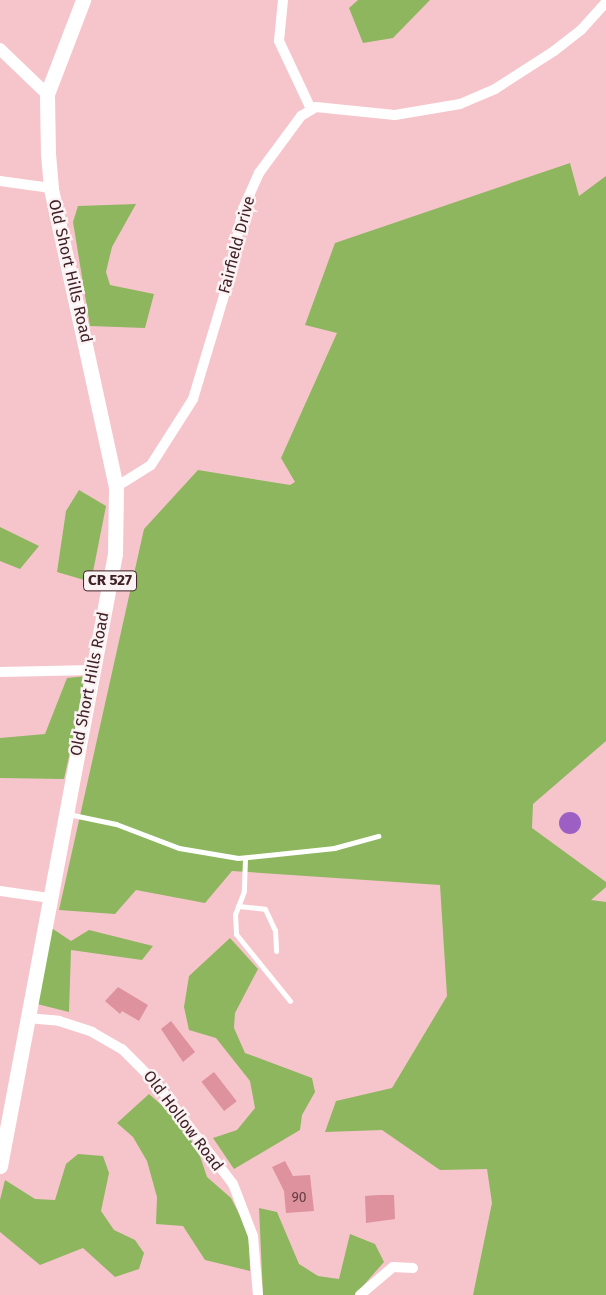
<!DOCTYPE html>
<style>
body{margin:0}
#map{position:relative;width:606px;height:1295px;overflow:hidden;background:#f6c5cb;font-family:"Fira Sans",sans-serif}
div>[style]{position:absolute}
.green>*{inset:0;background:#8db65e}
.water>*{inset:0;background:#9c60c5}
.round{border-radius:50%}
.building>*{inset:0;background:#de929d;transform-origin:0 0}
.service>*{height:5px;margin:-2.5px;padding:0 2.5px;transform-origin:2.5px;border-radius:2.5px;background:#fff}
.minor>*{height:10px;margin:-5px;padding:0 5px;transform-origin:5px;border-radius:5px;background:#fff}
.tertiary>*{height:12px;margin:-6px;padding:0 6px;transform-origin:6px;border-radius:6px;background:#fff}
.primary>*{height:15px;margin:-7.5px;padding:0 7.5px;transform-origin:7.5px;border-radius:7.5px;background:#fff}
span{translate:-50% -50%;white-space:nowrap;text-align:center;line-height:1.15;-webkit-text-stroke:5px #fbf2f3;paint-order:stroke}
.number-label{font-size:14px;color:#663c43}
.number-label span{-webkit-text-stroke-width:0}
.shield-label span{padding:1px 4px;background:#fbf2f3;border:1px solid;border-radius:4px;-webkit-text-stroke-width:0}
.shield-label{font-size:15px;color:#3e2025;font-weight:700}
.street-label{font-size:16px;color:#3e2025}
</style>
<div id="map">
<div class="green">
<i style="clip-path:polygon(358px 0,430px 0,393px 38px,363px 43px,349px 8px)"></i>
<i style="clip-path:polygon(570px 163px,579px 196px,606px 176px,606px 741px,533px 804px,532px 828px,606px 882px,606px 887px,591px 900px,606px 902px,606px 1295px,473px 1295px,492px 1203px,487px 1169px,440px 1170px,382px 1130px,325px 1132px,336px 1101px,392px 1088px,447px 996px,440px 885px,232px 871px,205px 903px,136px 890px,115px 914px,59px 910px,144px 529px,198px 470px,290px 485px,295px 482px,281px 458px,337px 333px,305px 325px,335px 243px)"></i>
<i style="clip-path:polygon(136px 204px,112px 247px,106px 272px,110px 285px,154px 294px,145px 328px,90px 326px,73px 222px,78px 206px)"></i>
<i style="clip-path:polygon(79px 490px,106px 506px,91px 582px,57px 572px,66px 511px)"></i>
<i style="clip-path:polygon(0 527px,39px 546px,20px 569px,0 561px)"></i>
<i style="clip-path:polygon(87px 676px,64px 779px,0 778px,0 738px,45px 734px,67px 678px)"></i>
<i style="clip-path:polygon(50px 927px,71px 941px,89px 930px,153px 946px,142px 960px,71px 950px,69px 1012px,37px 1004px)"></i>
<i style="clip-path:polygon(230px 938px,258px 969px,235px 1013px,234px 1028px,245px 1053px,312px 1078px,315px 1092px,302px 1115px,300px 1130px,234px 1169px,213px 1138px,237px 1130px,255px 1108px,250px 1081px,216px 1038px,189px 1030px,184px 1007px,189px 976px)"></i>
<i style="clip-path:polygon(149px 1094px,174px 1116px,198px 1150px,207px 1177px,231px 1198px,249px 1233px,250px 1271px,205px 1260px,183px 1226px,156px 1224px,157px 1197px,147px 1161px,133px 1137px,117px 1123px)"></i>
<i style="clip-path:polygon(78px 1154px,103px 1156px,109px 1173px,101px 1211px,114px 1230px,135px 1240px,144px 1253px,139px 1269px,115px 1277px,83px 1248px,40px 1265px,0 1232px,0 1200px,5px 1180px,35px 1199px,55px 1200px,66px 1164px)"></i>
<i style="clip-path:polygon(259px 1208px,277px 1212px,299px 1264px,318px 1276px,339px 1279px,350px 1234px,375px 1244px,384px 1262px,355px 1295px,263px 1295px)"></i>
</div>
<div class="water">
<i class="round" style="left:559px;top:812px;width:22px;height:22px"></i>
</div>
<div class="building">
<i style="clip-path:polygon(118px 987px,148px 1005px,139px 1021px,122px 1011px,120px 1014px,105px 1001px)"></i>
<i style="clip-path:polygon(171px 1021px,195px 1052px,183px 1062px,161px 1029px)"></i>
<i style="left:214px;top:1072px;width:37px;height:16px;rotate:52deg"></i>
<i style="clip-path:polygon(285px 1161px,293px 1176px,310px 1175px,314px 1211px,286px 1213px,284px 1191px,272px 1167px)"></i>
<i style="clip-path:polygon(379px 1195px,394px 1195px,395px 1219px,366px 1223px,365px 1196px)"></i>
</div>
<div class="service">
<i style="left:68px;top:814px;width:49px;rotate:11.8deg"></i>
<i style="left:116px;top:824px;width:67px;rotate:20.9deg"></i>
<i style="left:179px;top:848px;width:60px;rotate:9.6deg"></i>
<i style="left:238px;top:858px;width:97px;rotate:-5.9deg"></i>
<i style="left:334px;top:848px;width:46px;rotate:-15.3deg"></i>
<i style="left:245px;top:858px;width:33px;rotate:92deg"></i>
<i style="left:244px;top:891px;width:25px;rotate:111deg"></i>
<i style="left:235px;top:914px;width:20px;rotate:87deg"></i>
<i style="left:236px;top:934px;width:86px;rotate:51.1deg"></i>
<i style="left:238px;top:906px;width:27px;rotate:6deg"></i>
<i style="left:265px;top:909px;width:23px;rotate:65deg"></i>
<i style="left:275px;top:930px;width:21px;rotate:87deg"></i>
</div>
<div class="minor">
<i style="left:283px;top:0;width:41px;rotate:95.6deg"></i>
<i style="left:279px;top:41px;width:75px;rotate:64.8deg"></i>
<i style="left:0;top:181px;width:51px;rotate:7.8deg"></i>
<i style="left:116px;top:487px;width:41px;rotate:-32.2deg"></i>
<i style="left:151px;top:465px;width:78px;rotate:-57.5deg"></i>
<i style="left:193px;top:399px;width:115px;rotate:-73.3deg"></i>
<i style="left:226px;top:289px;width:82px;rotate:-78deg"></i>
<i style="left:243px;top:209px;width:39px;rotate:-66deg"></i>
<i style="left:259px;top:173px;width:71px;rotate:-53.6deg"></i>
<i style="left:301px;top:116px;width:17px;rotate:-31deg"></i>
<i style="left:316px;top:107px;width:79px;rotate:5.8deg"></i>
<i style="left:395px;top:115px;width:66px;rotate:-9.6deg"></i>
<i style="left:460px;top:104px;width:38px;rotate:-23deg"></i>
<i style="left:495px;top:89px;width:70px;rotate:-32.8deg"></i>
<i style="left:554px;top:51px;width:34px;rotate:-38deg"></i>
<i style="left:581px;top:30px;width:38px;rotate:-48deg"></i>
<i style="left:0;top:672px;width:93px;rotate:-1.2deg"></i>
<i style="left:0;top:891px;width:49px;rotate:8.1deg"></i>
<i style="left:27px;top:1018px;width:32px;rotate:5deg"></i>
<i style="left:59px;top:1021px;width:35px;rotate:18deg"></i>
<i style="left:92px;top:1032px;width:34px;rotate:30deg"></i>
<i style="left:122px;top:1049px;width:48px;rotate:45deg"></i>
<i style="left:156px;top:1083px;width:127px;rotate:52.7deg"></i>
<i style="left:233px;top:1184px;width:56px;rotate:69deg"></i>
<i style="left:253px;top:1236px;width:59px;rotate:85.2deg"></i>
<i style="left:360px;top:1295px;width:43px;rotate:-40.3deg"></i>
<i style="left:393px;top:1267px;width:20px;rotate:3deg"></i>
</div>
<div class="tertiary">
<i style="left:0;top:49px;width:65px;rotate:43.8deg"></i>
</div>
<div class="primary">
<i style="left:0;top:1166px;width:623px;rotate:-79.36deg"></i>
<i style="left:115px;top:554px;width:67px;rotate:-89.1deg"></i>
<i style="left:116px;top:487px;width:306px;rotate:-102.3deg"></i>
<i style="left:51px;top:188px;width:34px;rotate:-95deg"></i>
<i style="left:48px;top:154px;width:60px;rotate:-91deg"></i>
<i style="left:47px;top:94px;width:101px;rotate:-69deg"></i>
</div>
<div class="number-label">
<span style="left:299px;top:1198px">90</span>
</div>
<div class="shield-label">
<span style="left:110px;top:581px">CR 527</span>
</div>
<div class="street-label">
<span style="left:237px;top:245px;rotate:-75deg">Fairfield Drive</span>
<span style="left:70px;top:271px;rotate:77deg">Old Short Hills Road</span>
<span style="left:90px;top:684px;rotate:-79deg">Old Short Hills Road</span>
<span style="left:183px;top:1121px;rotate:53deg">Old Hollow Road</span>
</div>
</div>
